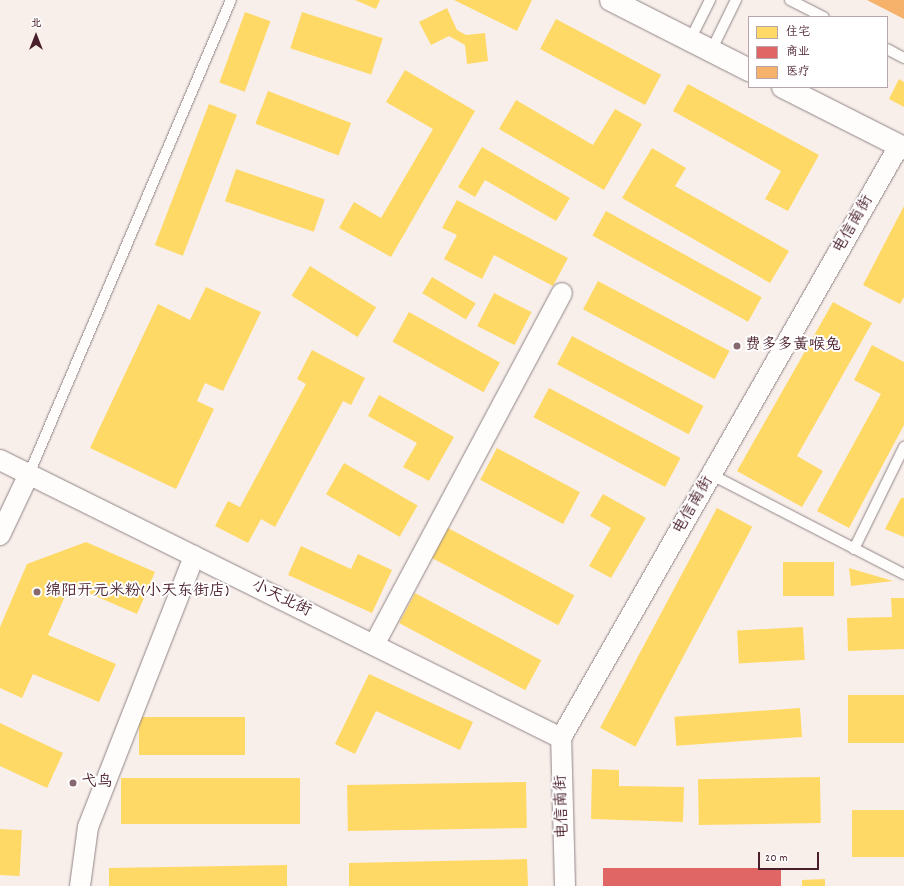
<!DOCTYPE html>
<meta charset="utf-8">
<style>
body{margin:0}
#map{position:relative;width:904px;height:886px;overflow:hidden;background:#f8efeb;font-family:Dekko,"LXGW WenKai TC",sans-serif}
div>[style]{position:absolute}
.homes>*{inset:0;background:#ffd966;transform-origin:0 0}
.shops>*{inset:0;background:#e06666;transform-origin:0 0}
.health>*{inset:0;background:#f6b26b}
.roads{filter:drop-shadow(0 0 1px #918485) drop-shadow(0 0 1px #918485)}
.lane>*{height:10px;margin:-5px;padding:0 5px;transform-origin:5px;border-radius:5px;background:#fefdfc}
.street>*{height:20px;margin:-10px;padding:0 10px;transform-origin:10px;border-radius:10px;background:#fefdfc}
.secondary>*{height:22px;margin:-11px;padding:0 11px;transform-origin:11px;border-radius:11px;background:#fefdfc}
.dots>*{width:11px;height:11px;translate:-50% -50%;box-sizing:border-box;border:2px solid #fff;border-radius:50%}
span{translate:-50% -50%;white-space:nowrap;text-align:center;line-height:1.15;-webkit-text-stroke:4px #fff;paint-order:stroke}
.street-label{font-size:16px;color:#4a1f2b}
.poi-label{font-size:16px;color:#4a1f2b}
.left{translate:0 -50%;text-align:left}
.legend{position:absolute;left:748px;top:16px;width:140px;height:72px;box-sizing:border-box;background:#fff;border:1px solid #b7a5aa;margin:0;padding:5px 7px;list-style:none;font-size:12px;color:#4a1f2b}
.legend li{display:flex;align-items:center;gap:8px;height:20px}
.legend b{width:20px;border:1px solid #b7a5aa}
.north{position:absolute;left:16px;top:16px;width:40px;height:40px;-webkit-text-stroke:3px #fff;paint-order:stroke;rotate:0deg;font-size:11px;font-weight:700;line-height:16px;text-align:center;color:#4a1f2b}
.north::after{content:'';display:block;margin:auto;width:14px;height:18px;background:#4a1f2b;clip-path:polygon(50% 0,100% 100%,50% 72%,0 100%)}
.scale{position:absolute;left:758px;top:852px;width:61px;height:18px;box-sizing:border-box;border:2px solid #4a1f2b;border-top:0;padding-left:5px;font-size:12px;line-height:14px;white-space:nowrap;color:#4a1f2b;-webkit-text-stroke:3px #fff;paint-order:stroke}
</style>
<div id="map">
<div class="homes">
<i style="clip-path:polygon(355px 0,380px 0,376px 9px)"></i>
<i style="clip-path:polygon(454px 0,532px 0,517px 31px)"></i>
<i style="clip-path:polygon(447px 8px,457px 30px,466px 35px,485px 33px,488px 61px,467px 64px,465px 45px,449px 36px,431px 45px,419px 22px)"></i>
<i style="left:245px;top:12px;width:27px;height:75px;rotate:20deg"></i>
<i style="left:302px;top:12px;width:85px;height:38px;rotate:18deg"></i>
<i style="left:556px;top:19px;width:119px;height:34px;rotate:28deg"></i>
<i style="clip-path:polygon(405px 70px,475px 111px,391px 257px,339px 228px,354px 202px,381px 218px,433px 129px,386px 102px)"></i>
<i style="clip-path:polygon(899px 79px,904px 82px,904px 107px,889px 99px)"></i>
<i style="clip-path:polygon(688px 84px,819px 155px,788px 211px,765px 199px,781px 171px,673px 111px)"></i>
<i style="left:268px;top:91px;width:89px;height:35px;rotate:21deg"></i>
<i style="clip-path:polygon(516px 100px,593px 145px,615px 109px,642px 124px,604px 190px,499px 129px)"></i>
<i style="left:209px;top:104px;width:30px;height:151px;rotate:21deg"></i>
<i style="clip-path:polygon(482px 147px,570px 198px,556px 221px,485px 180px,475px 197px,458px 187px)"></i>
<i style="clip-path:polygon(652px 148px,686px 168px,675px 186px,789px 251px,770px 283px,622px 198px)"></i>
<i style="left:236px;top:169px;width:94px;height:34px;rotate:19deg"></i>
<i style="clip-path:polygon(457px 200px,568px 258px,553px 286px,494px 255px,482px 279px,444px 259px,457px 235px,442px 228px)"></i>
<i style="clip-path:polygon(904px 206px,904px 297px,900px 304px,863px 285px)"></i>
<i style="left:606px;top:211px;width:178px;height:28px;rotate:29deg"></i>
<i style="left:310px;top:266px;width:78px;height:35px;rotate:32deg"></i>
<i style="left:432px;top:277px;width:51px;height:19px;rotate:31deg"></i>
<i style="left:598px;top:281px;width:149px;height:32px;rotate:28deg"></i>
<i style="clip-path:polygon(206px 287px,261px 312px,223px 391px,205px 383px,197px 401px,214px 409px,176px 489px,90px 448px,158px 304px,190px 320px)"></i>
<i style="left:494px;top:293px;width:42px;height:37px;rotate:27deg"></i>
<i style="clip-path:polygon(833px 302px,872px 323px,797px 456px,823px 471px,802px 507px,737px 471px)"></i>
<i style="left:409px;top:312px;width:104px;height:34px;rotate:29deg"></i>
<i style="left:572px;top:336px;width:149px;height:32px;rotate:28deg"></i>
<i style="clip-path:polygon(872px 345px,904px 362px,904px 425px,849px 528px,817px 511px,881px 394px,854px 380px)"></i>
<i style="clip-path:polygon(312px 350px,365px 378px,351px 405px,343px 401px,275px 527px,261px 519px,248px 543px,215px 526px,228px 501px,240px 507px,306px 384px,297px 379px)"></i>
<i style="left:549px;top:388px;width:149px;height:33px;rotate:28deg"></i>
<i style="clip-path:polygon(379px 395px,454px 437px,429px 481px,403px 467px,417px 443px,368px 416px)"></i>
<i style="left:497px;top:448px;width:94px;height:36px;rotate:28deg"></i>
<i style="left:344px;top:463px;width:85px;height:36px;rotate:30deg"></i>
<i style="clip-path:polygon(603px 494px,646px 518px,611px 578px,589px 566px,611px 528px,590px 516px)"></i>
<i style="clip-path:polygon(901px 498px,904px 498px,904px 537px,885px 529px)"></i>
<i style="left:717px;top:508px;width:40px;height:249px;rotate:28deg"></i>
<i style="left:448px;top:528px;width:143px;height:34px;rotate:28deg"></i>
<i style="clip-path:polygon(86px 542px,155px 572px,137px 614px,70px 585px,48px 635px,116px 664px,99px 702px,33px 674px,22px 698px,0 688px,0 627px,27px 564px)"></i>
<i style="clip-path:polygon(301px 546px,351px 569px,358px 554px,392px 570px,372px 613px,288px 575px)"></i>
<i style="left:834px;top:562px;width:34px;height:51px;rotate:90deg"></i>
<i style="clip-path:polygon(849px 568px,893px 581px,851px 586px)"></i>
<i style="left:415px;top:593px;width:143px;height:34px;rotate:28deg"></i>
<i style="clip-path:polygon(891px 598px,904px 598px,904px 649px,848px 651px,847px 618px,892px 617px)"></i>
<i style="left:803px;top:627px;width:33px;height:66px;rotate:87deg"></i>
<i style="clip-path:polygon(369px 674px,473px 722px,460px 750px,376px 711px,355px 754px,335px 744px)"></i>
<i style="left:848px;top:695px;width:56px;height:48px"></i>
<i style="left:800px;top:708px;width:29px;height:126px;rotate:86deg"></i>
<i style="left:245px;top:717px;width:38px;height:106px;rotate:90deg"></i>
<i style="clip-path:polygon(0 723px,63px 753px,47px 788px,0 766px)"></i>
<i style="clip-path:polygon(592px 769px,619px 770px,619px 786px,684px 787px,683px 822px,591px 819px)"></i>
<i style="left:820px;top:777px;width:46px;height:122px;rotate:89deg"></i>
<i style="left:300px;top:778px;width:46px;height:179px;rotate:90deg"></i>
<i style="left:526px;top:782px;width:46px;height:179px;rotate:89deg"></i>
<i style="left:852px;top:810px;width:52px;height:47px"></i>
<i style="left:0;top:829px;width:22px;height:46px;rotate:3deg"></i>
<i style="clip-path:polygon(527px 859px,528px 886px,349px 886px,349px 863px)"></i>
<i style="clip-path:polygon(287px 865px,287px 886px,109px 886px,109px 868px)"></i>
<i style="clip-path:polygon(825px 879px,825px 886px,802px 886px,802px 880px)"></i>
</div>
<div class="shops">
<i style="left:603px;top:868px;width:178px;height:18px"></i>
</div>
<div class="health">
<i style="clip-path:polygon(867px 0,904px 0,904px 19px)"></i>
</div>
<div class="roads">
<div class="lane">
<i style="left:790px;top:0;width:38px;rotate:27deg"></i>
<i style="left:690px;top:40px;width:45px;rotate:-63.4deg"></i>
<i style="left:887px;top:49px;width:19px;rotate:28deg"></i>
<i style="left:711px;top:51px;width:57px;rotate:-63.9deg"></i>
<i style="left:29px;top:474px;width:515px;rotate:-66.92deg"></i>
<i style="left:712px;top:475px;width:216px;rotate:27.3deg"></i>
<i style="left:854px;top:549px;width:114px;rotate:-63.9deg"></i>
</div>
<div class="street">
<i style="left:0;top:460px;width:626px;rotate:26.36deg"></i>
<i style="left:0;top:535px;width:68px;rotate:-64.6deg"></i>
<i style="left:374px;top:645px;width:399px;rotate:-61.9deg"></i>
<i style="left:80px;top:886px;width:60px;rotate:-82.3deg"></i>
<i style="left:88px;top:827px;width:291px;rotate:-68.6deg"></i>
<i style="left:565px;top:886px;width:148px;rotate:-91.5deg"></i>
<i style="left:561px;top:738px;width:682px;rotate:-60.28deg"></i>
</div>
<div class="secondary">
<i style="left:611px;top:0;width:155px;rotate:26.9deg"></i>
<i style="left:783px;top:87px;width:136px;rotate:26.8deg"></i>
</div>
</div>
<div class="dots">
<i style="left:737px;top:346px;background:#87686e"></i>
<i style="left:37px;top:592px;background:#87686e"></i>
<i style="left:73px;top:783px;background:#87686e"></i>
</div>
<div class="street-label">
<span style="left:854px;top:225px;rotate:-60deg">电信南街</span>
<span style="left:694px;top:506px;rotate:-60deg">电信南街</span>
<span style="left:281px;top:599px;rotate:26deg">小天北街</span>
<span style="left:563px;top:807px;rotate:-92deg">电信南街</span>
</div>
<div class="poi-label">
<span class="left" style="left:745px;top:346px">费多多黄喉兔</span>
<span class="left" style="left:45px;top:592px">绵阳开元米粉(小天东街店)</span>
<span class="left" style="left:81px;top:783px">弋鸟</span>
</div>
<ul class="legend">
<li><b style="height:11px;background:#ffd966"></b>住宅</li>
<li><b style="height:11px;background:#e06666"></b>商业</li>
<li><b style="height:11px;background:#f6b26b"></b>医疗</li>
</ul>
<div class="north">北</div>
<div class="scale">20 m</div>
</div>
